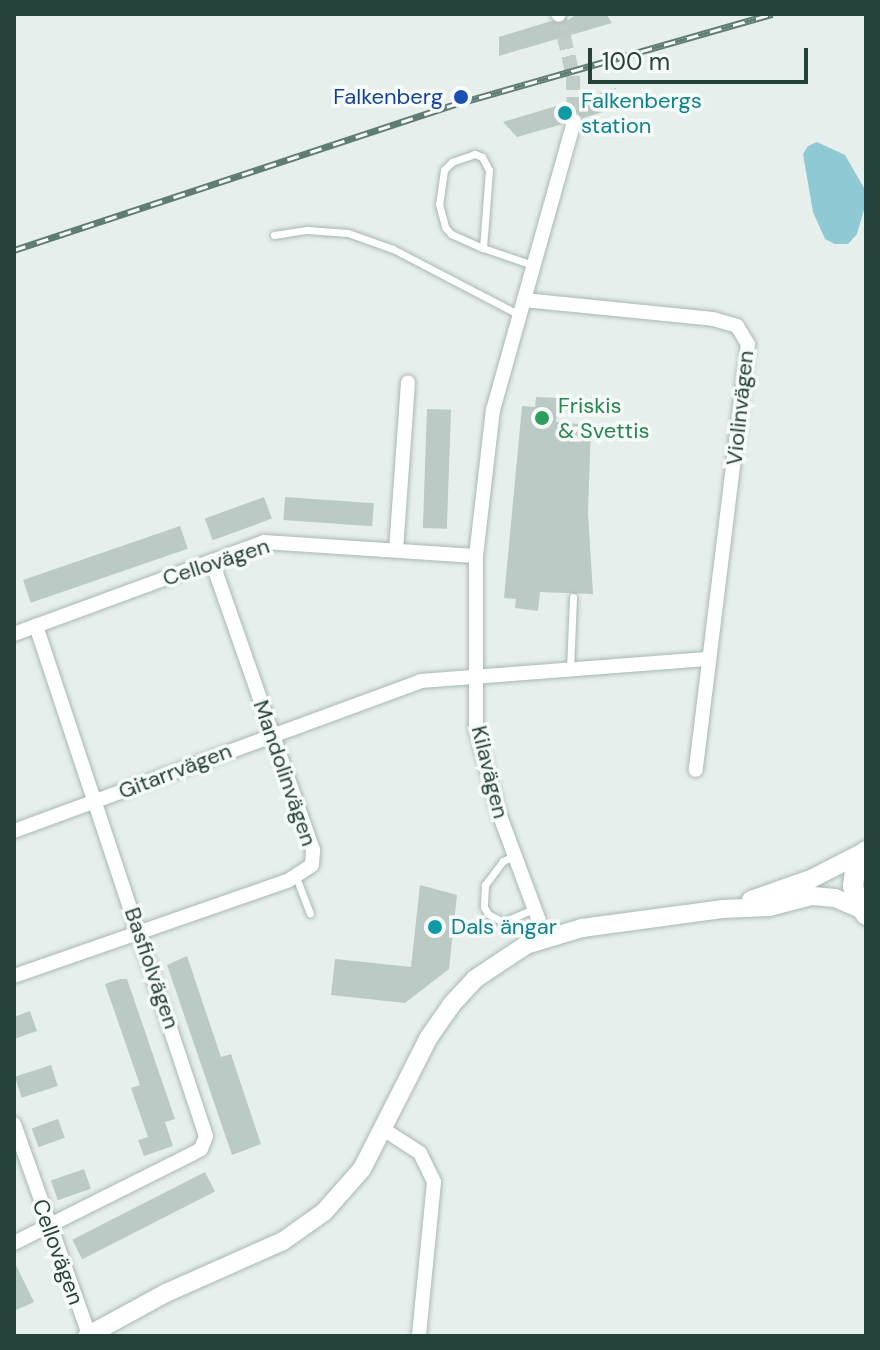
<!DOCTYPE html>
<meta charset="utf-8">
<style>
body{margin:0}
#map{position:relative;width:880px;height:1350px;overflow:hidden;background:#e6efeb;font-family:"DM Sans",sans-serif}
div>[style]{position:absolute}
.water>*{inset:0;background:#8ec9d4}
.building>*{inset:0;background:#bbcac4;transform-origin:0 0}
.minor-tunnel>*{height:14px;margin-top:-7px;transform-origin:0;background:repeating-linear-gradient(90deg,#bfccc8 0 14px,transparent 0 21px)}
.roads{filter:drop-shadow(0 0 2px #a8b8b2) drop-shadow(0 0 2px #a8b8b2)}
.service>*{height:7px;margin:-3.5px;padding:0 3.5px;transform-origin:3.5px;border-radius:3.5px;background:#fff}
.minor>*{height:14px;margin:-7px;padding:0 7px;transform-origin:7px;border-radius:7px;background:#fff}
.tertiary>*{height:18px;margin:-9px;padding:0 9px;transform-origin:9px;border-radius:9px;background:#fff}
.secondary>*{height:20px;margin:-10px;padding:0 10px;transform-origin:10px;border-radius:10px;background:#fff}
.rail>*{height:7px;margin-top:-3.5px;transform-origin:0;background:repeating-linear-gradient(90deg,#f7fbf9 0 12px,#5f7d75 0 24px);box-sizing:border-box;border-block:2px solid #5f7d75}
.dots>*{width:22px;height:22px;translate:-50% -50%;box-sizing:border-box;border:4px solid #f7fbf9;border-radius:50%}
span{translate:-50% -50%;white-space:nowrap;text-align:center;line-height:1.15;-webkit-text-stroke:7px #f7fbf9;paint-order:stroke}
.transit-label{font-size:22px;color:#164399}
.right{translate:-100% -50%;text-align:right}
.culture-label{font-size:22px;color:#0d838f}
.left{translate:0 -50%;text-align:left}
.leisure-label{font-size:22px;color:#27864d}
.street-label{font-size:22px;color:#24423a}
.frame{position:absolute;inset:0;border:16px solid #24423a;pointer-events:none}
.scale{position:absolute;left:588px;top:48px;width:220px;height:36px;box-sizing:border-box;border:4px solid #24423a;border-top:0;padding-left:10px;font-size:24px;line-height:28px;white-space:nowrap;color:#24423a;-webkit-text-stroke:6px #f7fbf9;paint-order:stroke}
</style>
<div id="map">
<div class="water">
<i style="clip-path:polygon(817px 142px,845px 155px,864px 188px,865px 206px,857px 234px,848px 244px,835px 244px,825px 239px,813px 212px,803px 154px,808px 146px)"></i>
</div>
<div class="building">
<i style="clip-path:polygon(577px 14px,606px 14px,612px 23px,499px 56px,499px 37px,551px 21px,562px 24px)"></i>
<i style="clip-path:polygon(616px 88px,613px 109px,583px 118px,577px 112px,571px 112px,563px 124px,517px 137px,503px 122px)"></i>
<i style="clip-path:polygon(536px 397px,559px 398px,556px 422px,591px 425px,588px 513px,593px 594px,540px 592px,538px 611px,515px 608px,516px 599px,504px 598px,522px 406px,535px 407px)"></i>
<i style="left:427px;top:409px;width:24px;height:119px;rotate:2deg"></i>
<i style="left:264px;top:497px;width:23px;height:63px;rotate:70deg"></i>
<i style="left:285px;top:497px;width:89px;height:23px;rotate:4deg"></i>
<i style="left:180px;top:526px;width:24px;height:166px;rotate:71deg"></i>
<i style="clip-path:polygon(420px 885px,457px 895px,449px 969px,405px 1003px,331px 995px,335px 959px,411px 967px)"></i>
<i style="clip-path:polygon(187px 956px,221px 1057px,231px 1054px,261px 1144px,232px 1155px,167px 965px)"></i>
<i style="clip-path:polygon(120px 979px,127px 979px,175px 1119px,165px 1122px,173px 1146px,144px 1156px,138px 1140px,148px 1137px,131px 1088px,140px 1085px,105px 984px)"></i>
<i style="clip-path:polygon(30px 1011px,37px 1031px,14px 1039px,14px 1017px)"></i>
<i style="left:51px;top:1065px;width:22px;height:38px;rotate:72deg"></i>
<i style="left:58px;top:1119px;width:20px;height:28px;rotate:70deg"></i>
<i style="left:84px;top:1169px;width:21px;height:35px;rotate:71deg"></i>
<i style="left:205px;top:1172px;width:22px;height:149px;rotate:63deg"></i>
<i style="clip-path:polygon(14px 1261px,34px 1302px,14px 1311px)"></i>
</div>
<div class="minor-tunnel">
<i style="left:559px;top:15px;width:63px;rotate:77.1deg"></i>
<i style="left:573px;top:76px;width:45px;rotate:88.7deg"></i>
</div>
<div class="roads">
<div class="service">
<i style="left:274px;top:235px;width:33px;rotate:-9deg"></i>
<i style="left:307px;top:230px;width:41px;rotate:4.2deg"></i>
<i style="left:348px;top:233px;width:48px;rotate:19.6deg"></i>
<i style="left:393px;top:249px;width:143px;rotate:27.5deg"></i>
<i style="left:483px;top:248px;width:78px;rotate:-85.6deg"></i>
<i style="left:489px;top:170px;width:15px;rotate:-118deg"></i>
<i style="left:482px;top:157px;width:8px;rotate:-157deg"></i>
<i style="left:475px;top:154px;width:24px;rotate:161deg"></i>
<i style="left:452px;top:162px;width:11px;rotate:135deg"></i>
<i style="left:444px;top:170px;width:34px;rotate:98deg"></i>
<i style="left:439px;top:204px;width:24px;rotate:75deg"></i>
<i style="left:445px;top:227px;width:9px;rotate:49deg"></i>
<i style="left:451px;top:234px;width:35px;rotate:24deg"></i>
<i style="left:483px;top:248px;width:53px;rotate:18.8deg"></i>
<i style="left:570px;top:669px;width:72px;rotate:-87.6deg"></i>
<i style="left:514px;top:856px;width:12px;rotate:156deg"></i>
<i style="left:503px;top:861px;width:30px;rotate:127deg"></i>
<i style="left:485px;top:885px;width:22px;rotate:93deg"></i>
<i style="left:484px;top:907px;width:8px;rotate:60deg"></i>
<i style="left:488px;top:914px;width:17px;rotate:28deg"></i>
<i style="left:503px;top:922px;width:34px;rotate:-23deg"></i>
<i style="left:296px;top:877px;width:39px;rotate:69deg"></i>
</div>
<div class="minor">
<i style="left:558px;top:14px;width:1px;rotate:45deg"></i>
<i style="left:524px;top:300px;width:190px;rotate:5.7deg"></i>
<i style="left:713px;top:319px;width:25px;rotate:16deg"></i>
<i style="left:737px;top:326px;width:21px;rotate:59deg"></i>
<i style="left:748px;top:344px;width:429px;rotate:97deg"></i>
<i style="left:396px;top:550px;width:168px;rotate:-85.9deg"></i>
<i style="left:14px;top:634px;width:266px;rotate:-20.2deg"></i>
<i style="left:264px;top:542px;width:212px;rotate:3.8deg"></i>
<i style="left:14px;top:831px;width:434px;rotate:-20.2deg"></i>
<i style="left:421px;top:681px;width:289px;rotate:-4.4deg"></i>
<i style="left:545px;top:937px;width:132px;rotate:-110.4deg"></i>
<i style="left:499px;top:813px;width:87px;rotate:-105.3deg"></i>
<i style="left:476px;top:729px;width:173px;rotate:-90deg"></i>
<i style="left:476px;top:556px;width:147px;rotate:-83.4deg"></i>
<i style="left:493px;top:410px;width:300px;rotate:-74.3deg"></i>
<i style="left:14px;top:976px;width:291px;rotate:-19.2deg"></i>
<i style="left:289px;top:880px;width:27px;rotate:-33deg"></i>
<i style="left:312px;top:865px;width:15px;rotate:-86deg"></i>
<i style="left:313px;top:850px;width:306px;rotate:-109.3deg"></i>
<i style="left:14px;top:1124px;width:224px;rotate:70.4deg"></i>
<i style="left:383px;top:1129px;width:44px;rotate:33deg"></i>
<i style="left:420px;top:1153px;width:32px;rotate:64deg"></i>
<i style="left:434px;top:1182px;width:155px;rotate:95.6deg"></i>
<i style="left:14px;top:1243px;width:199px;rotate:-26.6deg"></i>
<i style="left:192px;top:1154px;width:10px;rotate:-29deg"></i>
<i style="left:201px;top:1149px;width:14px;rotate:-69deg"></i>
<i style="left:206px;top:1136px;width:538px;rotate:-108.43deg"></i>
</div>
<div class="tertiary">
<i style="left:751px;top:900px;width:64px;rotate:-19.3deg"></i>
<i style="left:811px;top:879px;width:62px;rotate:-27deg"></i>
<i style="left:87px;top:1336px;width:90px;rotate:-28.6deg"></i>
<i style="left:166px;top:1293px;width:128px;rotate:-24deg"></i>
<i style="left:283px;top:1241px;width:50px;rotate:-35.3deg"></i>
<i style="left:324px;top:1212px;width:57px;rotate:-48.5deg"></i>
<i style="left:362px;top:1169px;width:148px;rotate:-63.1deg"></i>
<i style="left:429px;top:1037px;width:39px;rotate:-55deg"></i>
<i style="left:451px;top:1005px;width:35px;rotate:-47deg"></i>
<i style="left:475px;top:979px;width:61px;rotate:-33.7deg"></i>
<i style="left:526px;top:945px;width:59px;rotate:-16.9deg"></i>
<i style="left:582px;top:928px;width:141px;rotate:-7.7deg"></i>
<i style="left:722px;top:909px;width:47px;rotate:-2.4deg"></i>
<i style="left:769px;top:907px;width:44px;rotate:-14.3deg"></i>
<i style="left:812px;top:896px;width:23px;rotate:5deg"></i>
<i style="left:835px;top:898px;width:28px;rotate:23deg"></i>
</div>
<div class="secondary">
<i style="left:866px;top:851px;width:22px;rotate:120deg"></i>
<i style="left:855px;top:870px;width:16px;rotate:97deg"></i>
<i style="left:853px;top:886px;width:16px;rotate:76deg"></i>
<i style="left:857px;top:902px;width:16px;rotate:55deg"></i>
</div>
</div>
<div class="rail">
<i style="left:14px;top:250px;width:465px;rotate:-18.3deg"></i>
<i style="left:456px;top:104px;width:329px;rotate:-15.9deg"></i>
</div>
<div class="dots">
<i style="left:461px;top:97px;background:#1a4fb4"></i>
<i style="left:565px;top:113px;background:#0f9aa8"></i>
<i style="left:542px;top:418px;background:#2e9e5b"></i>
<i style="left:435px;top:927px;background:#0f9aa8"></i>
</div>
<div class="transit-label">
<span class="right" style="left:443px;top:97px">Falkenberg</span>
</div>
<div class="culture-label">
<span class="left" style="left:581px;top:113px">Falkenbergs<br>station</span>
<span class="left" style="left:451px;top:927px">Dals ängar</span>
</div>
<div class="leisure-label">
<span class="left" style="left:558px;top:418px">Friskis<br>&amp; Svettis</span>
</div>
<div class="street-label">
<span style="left:740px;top:408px;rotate:-84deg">Violinvägen</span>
<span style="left:216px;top:562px;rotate:-18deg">Cellovägen</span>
<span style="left:175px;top:771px;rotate:-21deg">Gitarrvägen</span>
<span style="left:490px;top:772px;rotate:76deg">Kilavägen</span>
<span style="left:285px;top:773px;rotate:71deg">Mandolinvägen</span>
<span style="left:152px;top:968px;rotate:71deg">Basfiolvägen</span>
<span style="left:58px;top:1252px;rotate:70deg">Cellovägen</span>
</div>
<div class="frame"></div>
<div class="scale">100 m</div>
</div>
